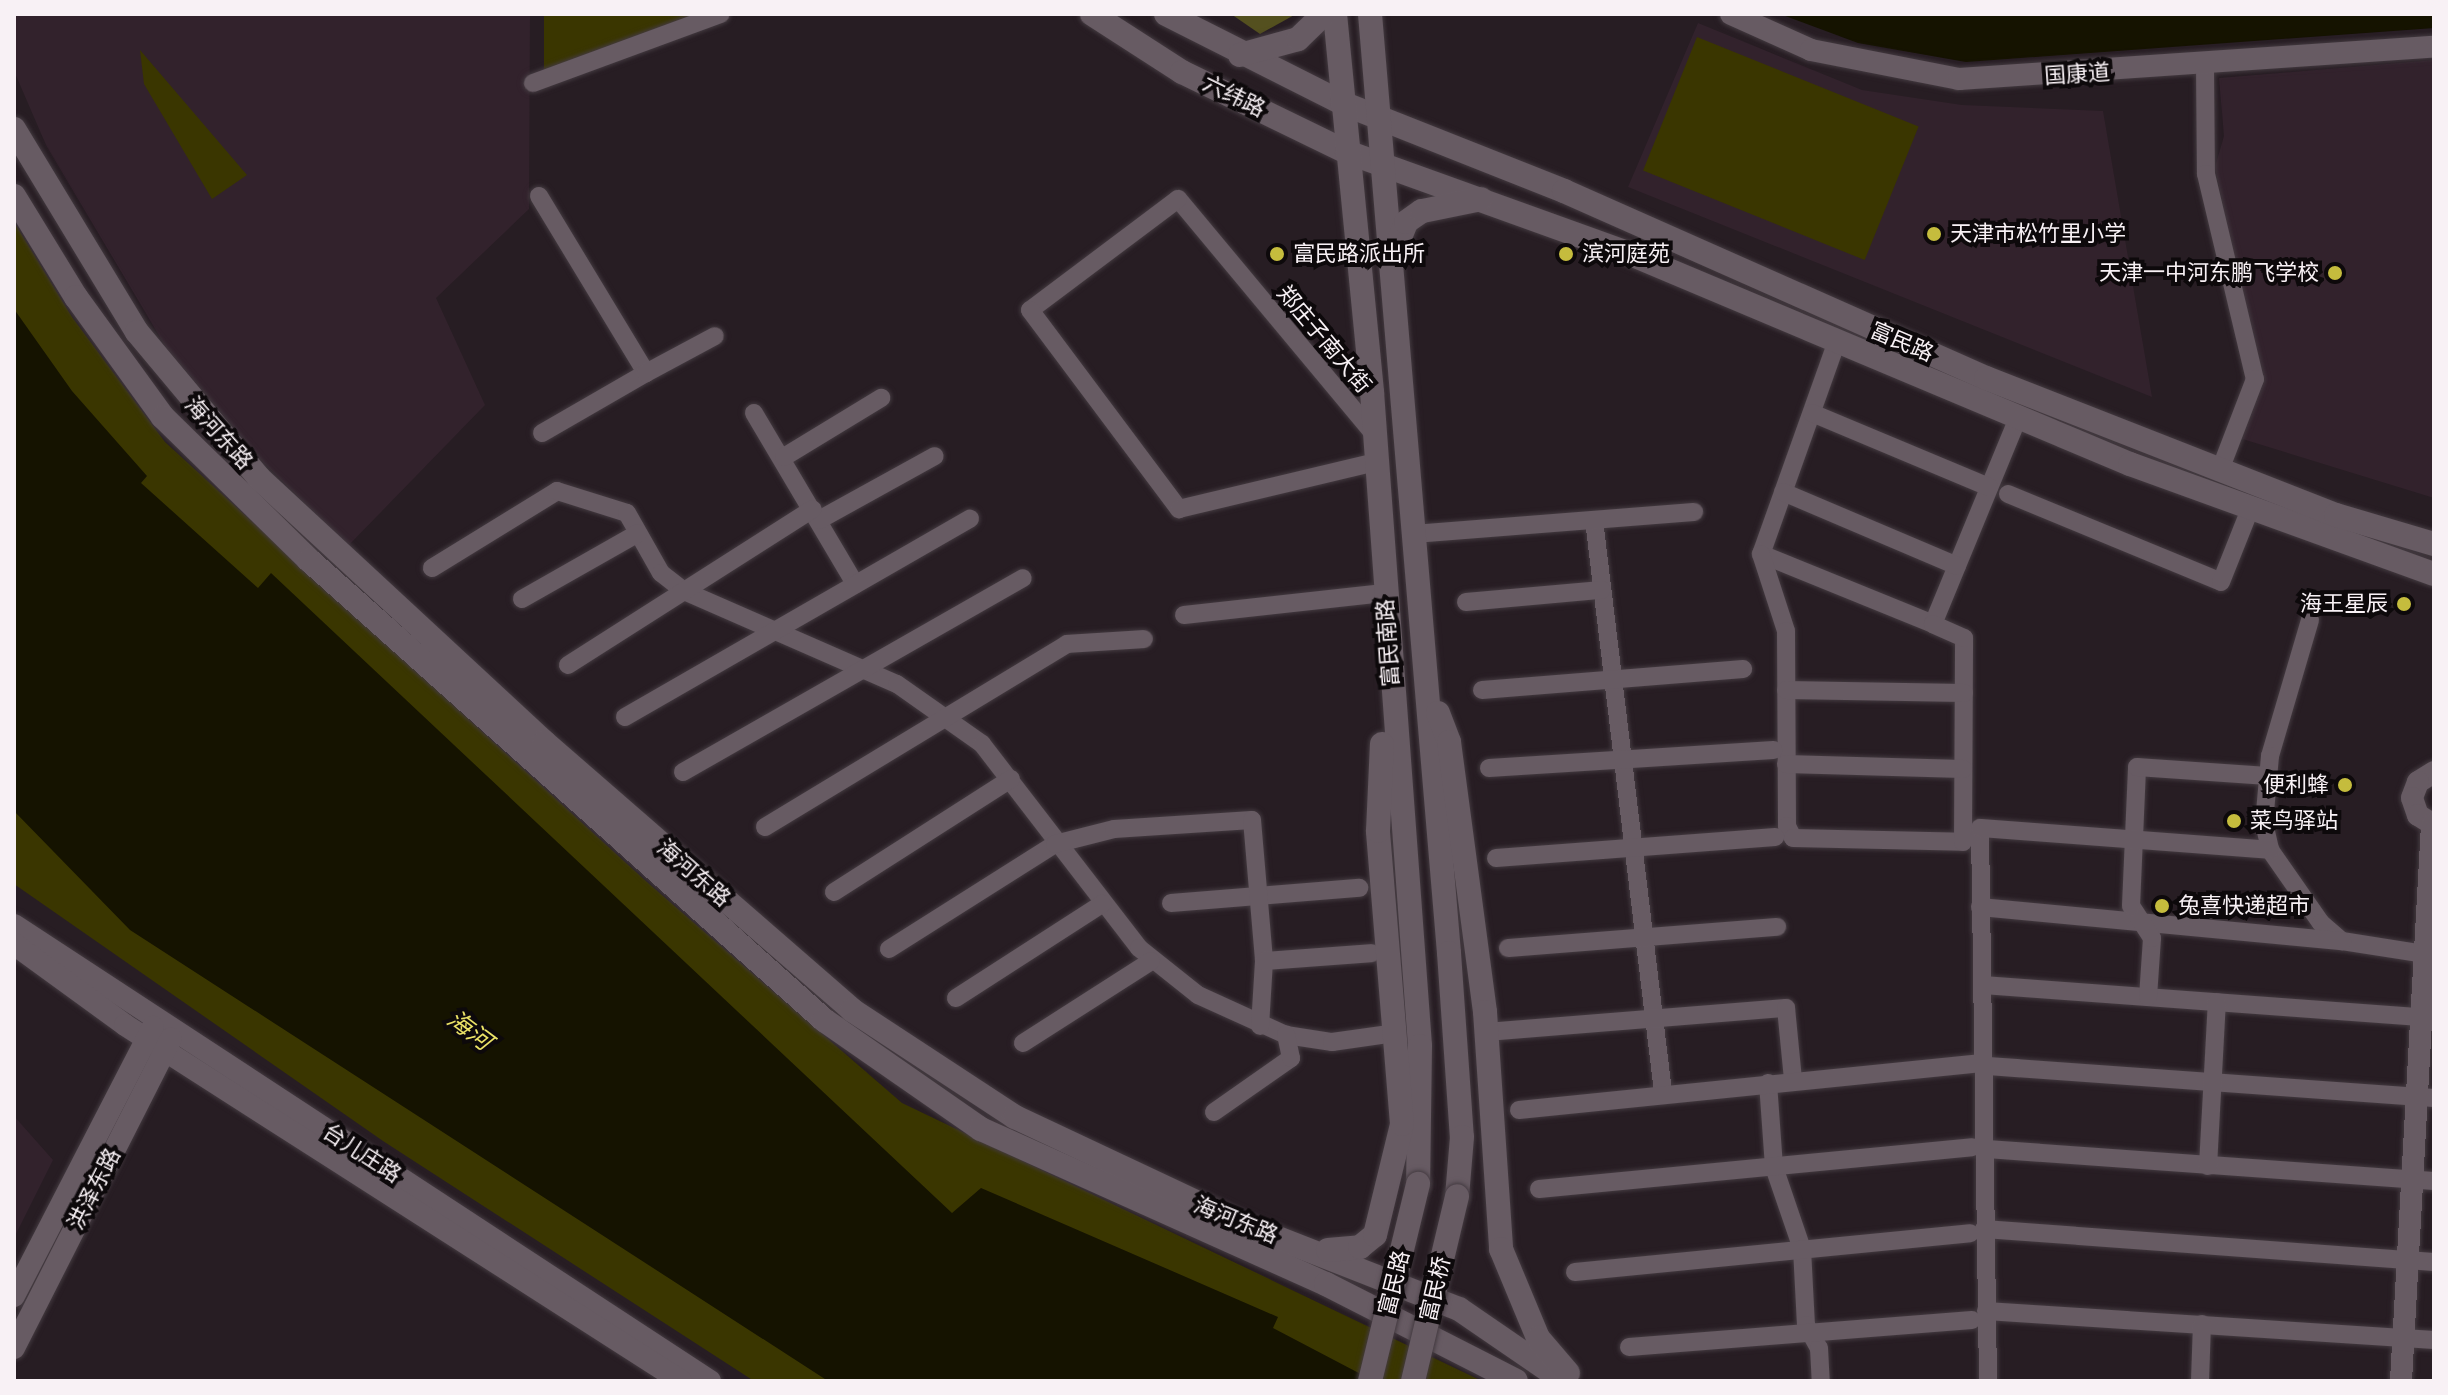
<!DOCTYPE html>
<meta charset="utf-8">
<style>
body{margin:0}
#map{position:relative;width:2448px;height:1395px;overflow:hidden;background:#271d23;font-family:"Work Sans","Noto Sans SC",sans-serif}
div>[style]{position:absolute}
.built>*{inset:0;background:#32222c}
.green>*{inset:0;background:#3a3600;transform-origin:0 0}
.forest>*{inset:0;background:#54501f}
.water>*{inset:0;background:#151300}
.roads{filter:drop-shadow(0 0 2px #433a40) drop-shadow(0 0 2px #433a40)}
.minor>*{height:18px;margin:-9px;padding:0 9px;transform-origin:9px;border-radius:9px;background:#675b63}
.tertiary>*{height:22px;margin:-11px;padding:0 11px;transform-origin:11px;border-radius:11px;background:#675b63}
.secondary>*{height:24px;margin:-12px;padding:0 12px;transform-origin:12px;border-radius:12px;background:#675b63}
.bridges{filter:drop-shadow(0 0 2px #433a40) drop-shadow(0 0 2px #433a40)}
.secondary-bridge>*{height:24px;margin:-12px;padding:0 12px;transform-origin:12px;border-radius:12px;background:#675b63}
.dots>*{width:22px;height:22px;translate:-50% -50%;box-sizing:border-box;border:4px solid #0d090b;border-radius:50%}
span{translate:-50% -50%;white-space:nowrap;text-align:center;line-height:1.15;-webkit-text-stroke:8px #0d090b;paint-order:stroke}
.street-label{font-size:22px;color:#f8f1f5}
.poi-label{font-size:22px;color:#f8f1f5}
.left{translate:0 -50%;text-align:left}
.right{translate:-100% -50%;text-align:right}
.water-label{font-size:24px;color:#ece367;font-style:italic}
.frame{position:absolute;inset:0;border:16px solid #f8f1f5;pointer-events:none}
</style>
<div id="map">
<div class="built">
<i style="clip-path:polygon(14px 14px,530px 14px,529px 209px,436px 298px,485px 405px,348px 546px,264px 463px,167px 349px,46px 145px,14px 71px)"></i>
<i style="clip-path:polygon(1698px 23px,1862px 90px,1962px 105px,2103px 111px,2152px 397px,1628px 187px)"></i>
<i style="clip-path:polygon(2434px 60px,2434px 498px,2236px 437px,2258px 379px,2215px 167px,2224px 136px,2219px 78px)"></i>
<i style="clip-path:polygon(14px 1116px,53px 1160px,14px 1238px)"></i>
</div>
<div class="green">
<i style="clip-path:polygon(544px 14px,697px 14px,544px 72px)"></i>
<i style="left:1697px;top:37px;width:239px;height:144px;rotate:22deg"></i>
<i style="clip-path:polygon(140px 50px,247px 175px,212px 199px,144px 84px)"></i>
<i style="clip-path:polygon(14px 222px,72px 317px,165px 442px,647px 882px,902px 1103px,1482px 1381px,754px 1381px,383px 1141px,14px 884px)"></i>
</div>
<div class="forest">
<i style="clip-path:polygon(1231px 14px,1296px 14px,1260px 34px)"></i>
</div>
<div class="water">
<i style="clip-path:polygon(1780px 14px,2434px 14px,2434px 28px,1966px 62px,1858px 43px)"></i>
<i style="clip-path:polygon(14px 309px,72px 391px,147px 476px,141px 483px,258px 588px,271px 573px,952px 1213px,981px 1188px,1278px 1317px,1273px 1328px,1374px 1381px,828px 1381px,130px 930px,14px 811px)"></i>
</div>
<div class="roads">
<div class="minor">
<i style="left:2205px;top:66px;width:108px;rotate:89.5deg"></i>
<i style="left:2206px;top:174px;width:211px;rotate:76.6deg"></i>
<i style="left:2255px;top:379px;width:97px;rotate:111deg"></i>
<i style="left:533px;top:83px;width:200px;rotate:-20.2deg"></i>
<i style="left:539px;top:196px;width:207px;rotate:58.8deg"></i>
<i style="left:646px;top:373px;width:120px;rotate:150deg"></i>
<i style="left:1837px;top:341px;width:226px;rotate:109.6deg"></i>
<i style="left:1761px;top:554px;width:186px;rotate:22.1deg"></i>
<i style="left:1933px;top:624px;width:223px;rotate:-67.6deg"></i>
<i style="left:646px;top:373px;width:78px;rotate:-28.2deg"></i>
<i style="left:754px;top:413px;width:199px;rotate:59.4deg"></i>
<i style="left:1812px;top:413px;width:192px;rotate:22.7deg"></i>
<i style="left:1374px;top:434px;width:306px;rotate:-129.8deg"></i>
<i style="left:1178px;top:199px;width:185px;rotate:143.1deg"></i>
<i style="left:1030px;top:310px;width:249px;rotate:53.2deg"></i>
<i style="left:1179px;top:509px;width:203px;rotate:-13.4deg"></i>
<i style="left:784px;top:457px;width:114px;rotate:-31.3deg"></i>
<i style="left:1783px;top:492px;width:189px;rotate:23deg"></i>
<i style="left:2008px;top:494px;width:230px;rotate:22.4deg"></i>
<i style="left:2221px;top:582px;width:79px;rotate:-68.3deg"></i>
<i style="left:819px;top:520px;width:132px;rotate:-28.9deg"></i>
<i style="left:1594px;top:520px;width:576px;rotate:83.12deg"></i>
<i style="left:1413px;top:534px;width:282px;rotate:-4.5deg"></i>
<i style="left:1761px;top:554px;width:81px;rotate:72deg"></i>
<i style="left:1786px;top:631px;width:195px;rotate:89.7deg"></i>
<i style="left:1787px;top:826px;width:13px;rotate:63deg"></i>
<i style="left:1793px;top:838px;width:170px;rotate:1.3deg"></i>
<i style="left:1963px;top:842px;width:204px;rotate:-89.7deg"></i>
<i style="left:1964px;top:638px;width:34px;rotate:-156deg"></i>
<i style="left:432px;top:568px;width:147px;rotate:-31.6deg"></i>
<i style="left:557px;top:491px;width:73px;rotate:17.4deg"></i>
<i style="left:627px;top:513px;width:69px;rotate:60.5deg"></i>
<i style="left:661px;top:573px;width:29px;rotate:38deg"></i>
<i style="left:684px;top:591px;width:232px;rotate:23.6deg"></i>
<i style="left:897px;top:684px;width:104px;rotate:35.2deg"></i>
<i style="left:982px;top:744px;width:257px;rotate:52.4deg"></i>
<i style="left:1139px;top:948px;width:75px;rotate:38.5deg"></i>
<i style="left:1198px;top:995px;width:97px;rotate:24.4deg"></i>
<i style="left:1286px;top:1035px;width:47px;rotate:8.7deg"></i>
<i style="left:1332px;top:1042px;width:65px;rotate:-8deg"></i>
<i style="left:522px;top:599px;width:133px;rotate:-29.6deg"></i>
<i style="left:1466px;top:602px;width:136px;rotate:-5.1deg"></i>
<i style="left:1184px;top:615px;width:201px;rotate:-6.3deg"></i>
<i style="left:2310px;top:620px;width:142px;rotate:106.4deg"></i>
<i style="left:2270px;top:756px;width:67px;rotate:95.1deg"></i>
<i style="left:2264px;top:823px;width:28px;rotate:77deg"></i>
<i style="left:2270px;top:850px;width:89px;rotate:55.1deg"></i>
<i style="left:2321px;top:923px;width:28px;rotate:41deg"></i>
<i style="left:2342px;top:941px;width:83px;rotate:9deg"></i>
<i style="left:568px;top:665px;width:290px;rotate:-32.5deg"></i>
<i style="left:1482px;top:690px;width:262px;rotate:-4.6deg"></i>
<i style="left:1786px;top:690px;width:178px;rotate:1deg"></i>
<i style="left:625px;top:717px;width:398px;rotate:-29.9deg"></i>
<i style="left:1786px;top:764px;width:177px;rotate:1.6deg"></i>
<i style="left:1489px;top:768px;width:285px;rotate:-3.6deg"></i>
<i style="left:683px;top:772px;width:391px;rotate:-29.7deg"></i>
<i style="left:765px;top:827px;width:353px;rotate:-31.2deg"></i>
<i style="left:1067px;top:644px;width:77px;rotate:-3.7deg"></i>
<i style="left:1496px;top:858px;width:280px;rotate:-4.3deg"></i>
<i style="left:834px;top:892px;width:210px;rotate:-32.6deg"></i>
<i style="left:1171px;top:903px;width:189px;rotate:-4.6deg"></i>
<i style="left:1980px;top:907px;width:364px;rotate:5.4deg"></i>
<i style="left:1508px;top:948px;width:270px;rotate:-4.5deg"></i>
<i style="left:889px;top:949px;width:196px;rotate:-32.3deg"></i>
<i style="left:1055px;top:844px;width:61px;rotate:-14.3deg"></i>
<i style="left:1114px;top:829px;width:138px;rotate:-3.7deg"></i>
<i style="left:1252px;top:820px;width:142px;rotate:85.1deg"></i>
<i style="left:1264px;top:961px;width:65px;rotate:93.5deg"></i>
<i style="left:1264px;top:961px;width:108px;rotate:-4.2deg"></i>
<i style="left:1983px;top:985px;width:452px;rotate:4.2deg"></i>
<i style="left:2148px;top:997px;width:59px;rotate:-86.1deg"></i>
<i style="left:2152px;top:938px;width:38px;rotate:-123deg"></i>
<i style="left:2131px;top:906px;width:139px;rotate:-87.5deg"></i>
<i style="left:2137px;top:767px;width:131px;rotate:3.9deg"></i>
<i style="left:956px;top:998px;width:174px;rotate:-32.8deg"></i>
<i style="left:1486px;top:1032px;width:301px;rotate:-4.6deg"></i>
<i style="left:1786px;top:1008px;width:72px;rotate:84.4deg"></i>
<i style="left:1023px;top:1043px;width:152px;rotate:-32.6deg"></i>
<i style="left:1988px;top:1066px;width:447px;rotate:4.1deg"></i>
<i style="left:1768px;top:1083px;width:84px;rotate:85.9deg"></i>
<i style="left:1774px;top:1167px;width:87px;rotate:71.1deg"></i>
<i style="left:1802px;top:1249px;width:76px;rotate:87deg"></i>
<i style="left:1806px;top:1325px;width:26px;rotate:61deg"></i>
<i style="left:1819px;top:1348px;width:33px;rotate:87deg"></i>
<i style="left:1519px;top:1110px;width:458px;rotate:-5.8deg"></i>
<i style="left:1214px;top:1112px;width:94px;rotate:-35deg"></i>
<i style="left:1291px;top:1058px;width:24px;rotate:-102deg"></i>
<i style="left:1987px;top:1149px;width:448px;rotate:4.1deg"></i>
<i style="left:2208px;top:1166px;width:164px;rotate:-86.9deg"></i>
<i style="left:1539px;top:1189px;width:435px;rotate:-5.5deg"></i>
<i style="left:1984px;top:1229px;width:451px;rotate:4.2deg"></i>
<i style="left:1575px;top:1272px;width:397px;rotate:-5.6deg"></i>
<i style="left:1986px;top:1311px;width:449px;rotate:3.7deg"></i>
<i style="left:1629px;top:1347px;width:344px;rotate:-4.5deg"></i>
<i style="left:1988px;top:1381px;width:553px;rotate:-90.83deg"></i>
<i style="left:1980px;top:828px;width:291px;rotate:4.3deg"></i>
<i style="left:2200px;top:1381px;width:57px;rotate:-88deg"></i>
</div>
<div class="tertiary">
<i style="left:1731px;top:14px;width:88px;rotate:24.2deg"></i>
<i style="left:1811px;top:50px;width:151px;rotate:11.1deg"></i>
<i style="left:1959px;top:79px;width:476px;rotate:-3.9deg"></i>
<i style="left:2434px;top:772px;width:19px;rotate:148deg"></i>
<i style="left:2418px;top:782px;width:17px;rotate:111deg"></i>
<i style="left:2412px;top:798px;width:18px;rotate:71deg"></i>
<i style="left:2418px;top:815px;width:19px;rotate:32deg"></i>
<i style="left:14px;top:925px;width:832px;rotate:33.23deg"></i>
<i style="left:14px;top:944px;width:137px;rotate:36.1deg"></i>
<i style="left:125px;top:1025px;width:660px;rotate:32.63deg"></i>
<i style="left:14px;top:1296px;width:303px;rotate:-62.7deg"></i>
<i style="left:14px;top:1348px;width:347px;rotate:-63.1deg"></i>
<i style="left:2401px;top:1381px;width:557px;rotate:-86.81deg"></i>
</div>
<div class="secondary">
<i style="left:1092px;top:14px;width:107px;rotate:32.8deg"></i>
<i style="left:1182px;top:72px;width:183px;rotate:25.9deg"></i>
<i style="left:1347px;top:152px;width:299px;rotate:19.8deg"></i>
<i style="left:1628px;top:253px;width:545px;rotate:22.8deg"></i>
<i style="left:2130px;top:464px;width:323px;rotate:19.9deg"></i>
<i style="left:1166px;top:14px;width:197px;rotate:26.8deg"></i>
<i style="left:1342px;top:103px;width:239px;rotate:21.6deg"></i>
<i style="left:1564px;top:191px;width:462px;rotate:23.9deg"></i>
<i style="left:1986px;top:378px;width:376px;rotate:21.4deg"></i>
<i style="left:2336px;top:515px;width:102px;rotate:16.5deg"></i>
<i style="left:1335px;top:14px;width:380px;rotate:84.4deg"></i>
<i style="left:1372px;top:392px;width:656px;rotate:85.8deg"></i>
<i style="left:1420px;top:1046px;width:138px;rotate:90.8deg"></i>
<i style="left:1370px;top:14px;width:942px;rotate:85.19deg"></i>
<i style="left:1449px;top:953px;width:184px;rotate:86deg"></i>
<i style="left:1462px;top:1137px;width:59px;rotate:94.8deg"></i>
<i style="left:1240px;top:55px;width:60px;rotate:-15.4deg"></i>
<i style="left:1298px;top:39px;width:36px;rotate:-44deg"></i>
<i style="left:14px;top:129px;width:237px;rotate:58.8deg"></i>
<i style="left:137px;top:332px;width:190px;rotate:50.1deg"></i>
<i style="left:259px;top:478px;width:388px;rotate:42.8deg"></i>
<i style="left:544px;top:742px;width:408px;rotate:41deg"></i>
<i style="left:852px;top:1010px;width:195px;rotate:33.3deg"></i>
<i style="left:1015px;top:1117px;width:251px;rotate:25.2deg"></i>
<i style="left:1242px;top:1224px;width:233px;rotate:21.4deg"></i>
<i style="left:1459px;top:1309px;width:127px;rotate:34.4deg"></i>
<i style="left:14px;top:196px;width:119px;rotate:58.5deg"></i>
<i style="left:76px;top:297px;width:148px;rotate:54.1deg"></i>
<i style="left:163px;top:417px;width:204px;rotate:44.4deg"></i>
<i style="left:309px;top:560px;width:691px;rotate:41.77deg"></i>
<i style="left:824px;top:1020px;width:191px;rotate:34.8deg"></i>
<i style="left:981px;top:1129px;width:378px;rotate:24.2deg"></i>
<i style="left:1326px;top:1284px;width:213px;rotate:27deg"></i>
<i style="left:1393px;top:255px;width:35px;rotate:-68deg"></i>
<i style="left:1406px;top:222px;width:19px;rotate:-35deg"></i>
<i style="left:1422px;top:211px;width:60px;rotate:-11.5deg"></i>
<i style="left:1438px;top:713px;width:31px;rotate:69deg"></i>
<i style="left:1449px;top:742px;width:272px;rotate:82.4deg"></i>
<i style="left:1485px;top:1012px;width:238px;rotate:86.1deg"></i>
<i style="left:1501px;top:1249px;width:96px;rotate:67.4deg"></i>
<i style="left:1538px;top:1338px;width:46px;rotate:49.4deg"></i>
<i style="left:1328px;top:1250px;width:32px;rotate:-5deg"></i>
<i style="left:1360px;top:1247px;width:19px;rotate:-39deg"></i>
<i style="left:1375px;top:1235px;width:114px;rotate:-76.3deg"></i>
<i style="left:1402px;top:1124px;width:294px;rotate:-94.7deg"></i>
<i style="left:1378px;top:831px;width:87px;rotate:-87.4deg"></i>
</div>
</div>
<div class="bridges">
<div class="secondary-bridge">
<i style="left:1370px;top:1381px;width:203px;rotate:-76.3deg"></i>
<i style="left:1413px;top:1381px;width:190px;rotate:-76.6deg"></i>
</div>
</div>
<div class="dots">
<i style="left:1934px;top:234px;background:#c5bc3d"></i>
<i style="left:1277px;top:254px;background:#c5bc3d"></i>
<i style="left:1566px;top:254px;background:#c5bc3d"></i>
<i style="left:2335px;top:273px;background:#c5bc3d"></i>
<i style="left:2404px;top:604px;background:#c5bc3d"></i>
<i style="left:2345px;top:785px;background:#c5bc3d"></i>
<i style="left:2234px;top:821px;background:#c5bc3d"></i>
<i style="left:2162px;top:906px;background:#c5bc3d"></i>
</div>
<div class="street-label">
<span style="left:2077px;top:74px;rotate:-4deg">国康道</span>
<span style="left:1234px;top:96px;rotate:26deg">六纬路</span>
<span style="left:1324px;top:339px;rotate:50deg">郑庄子南大街</span>
<span style="left:1902px;top:342px;rotate:23deg">富民路</span>
<span style="left:219px;top:433px;rotate:48deg">海河东路</span>
<span style="left:1388px;top:643px;rotate:-94deg">富民南路</span>
<span style="left:694px;top:873px;rotate:41deg">海河东路</span>
<span style="left:362px;top:1153px;rotate:33deg">台儿庄路</span>
<span style="left:94px;top:1189px;rotate:-63deg">洪泽东路</span>
<span style="left:1236px;top:1220px;rotate:22deg">海河东路</span>
<span style="left:1394px;top:1283px;rotate:-76deg">富民路</span>
<span style="left:1435px;top:1289px;rotate:-77deg">富民桥</span>
</div>
<div class="poi-label">
<span class="left" style="left:1950px;top:234px">天津市松竹里小学</span>
<span class="left" style="left:1293px;top:254px">富民路派出所</span>
<span class="left" style="left:1582px;top:254px">滨河庭苑</span>
<span class="right" style="left:2319px;top:273px">天津一中河东鹏飞学校</span>
<span class="right" style="left:2388px;top:604px">海王星辰</span>
<span class="right" style="left:2329px;top:785px">便利蜂</span>
<span class="left" style="left:2250px;top:821px">菜鸟驿站</span>
<span class="left" style="left:2178px;top:906px">兔喜快递超市</span>
</div>
<div class="water-label">
<span style="left:469px;top:1031px;rotate:37deg">海河</span>
</div>
<div class="frame"></div>
</div>
